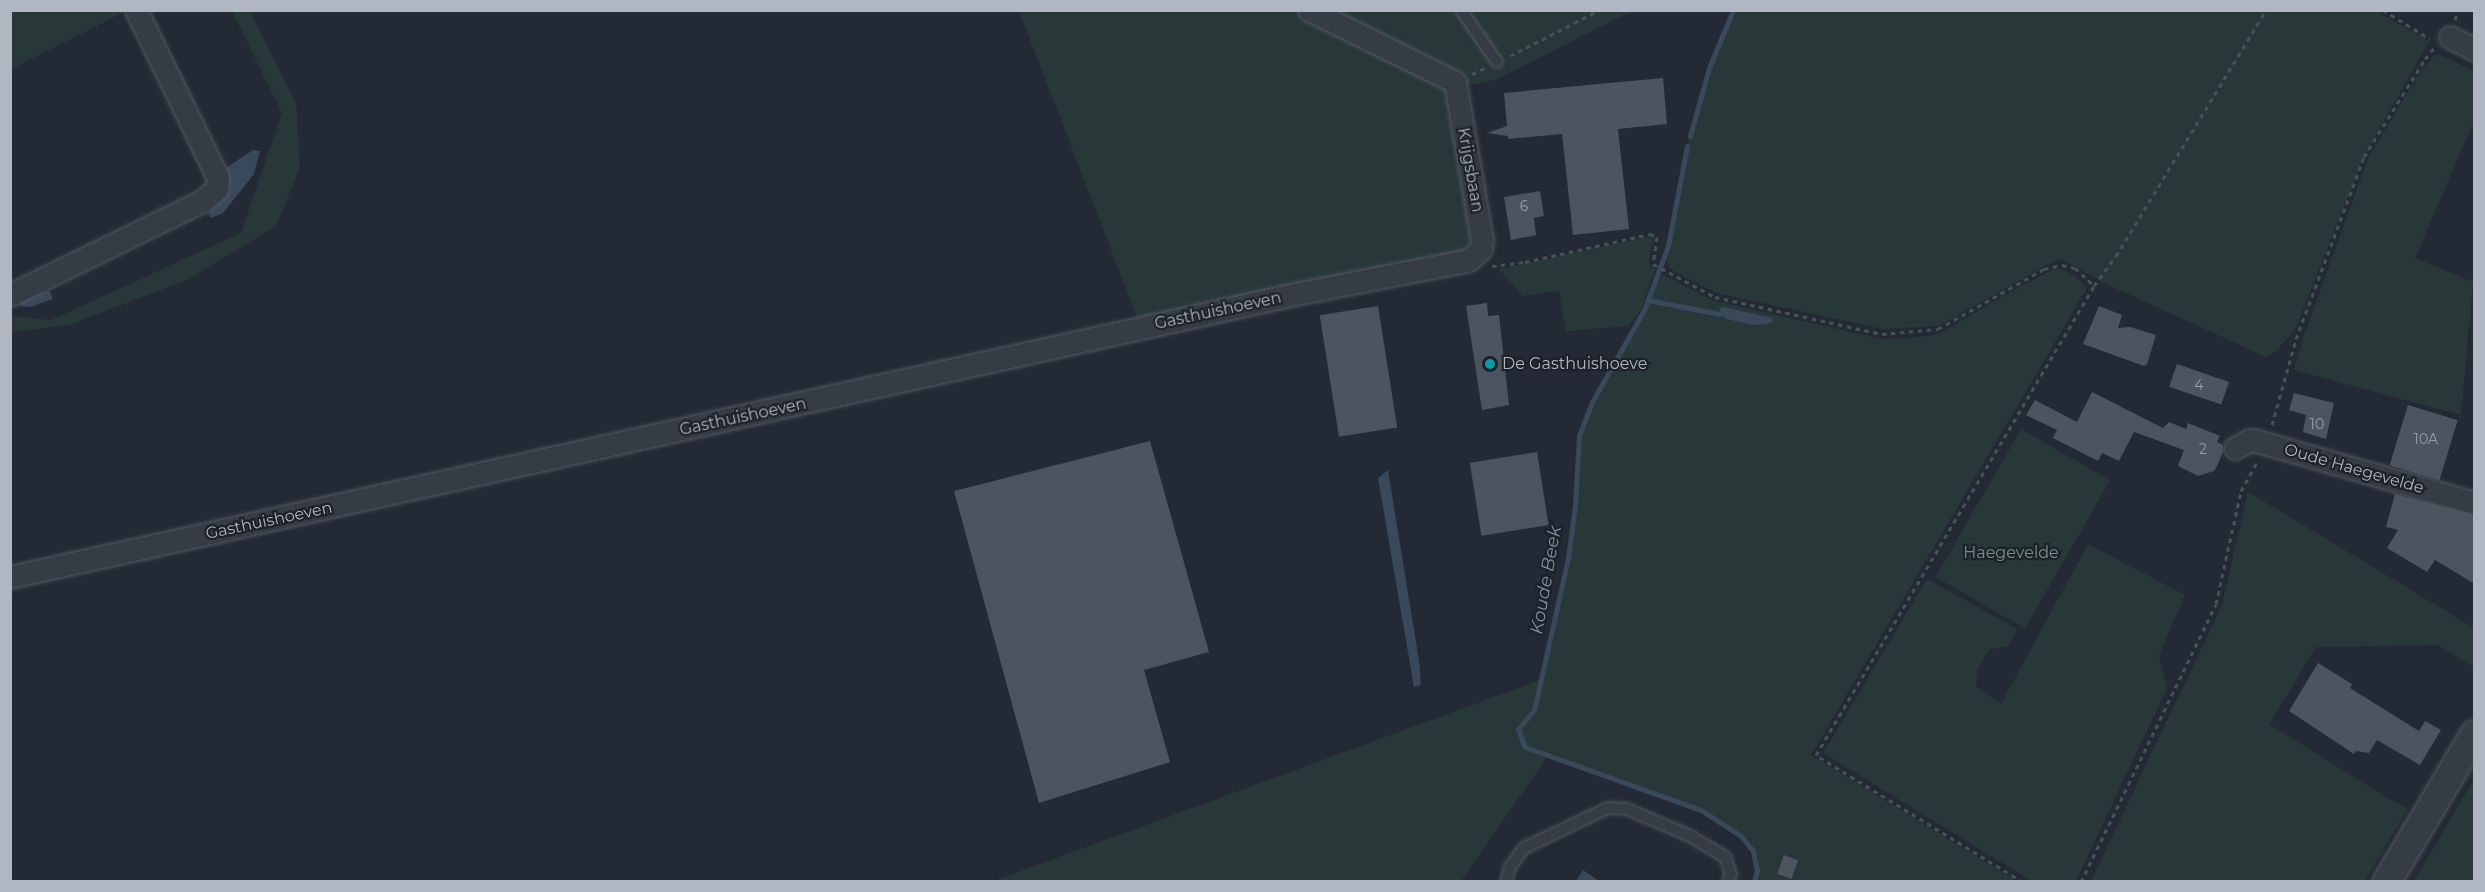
<!DOCTYPE html>
<style>
body{margin:0}
#map{position:relative;width:2485px;height:892px;overflow:hidden;background:#232a35;font-family:Montserrat,sans-serif}
div>[style]{position:absolute}
.green>*{inset:0;background:#283838;transform-origin:0 0}
.water>*{inset:0;background:#3a485c}
.stream>*{height:5px;margin:-2.5px;padding:0 2.5px;transform-origin:2.5px;border-radius:2.5px;background:#3a485c}
.building>*{inset:0;background:#4c5460;transform-origin:0 0}
.path>*{height:3px;margin-top:-1.5px;transform-origin:0;background:repeating-linear-gradient(90deg,#445355 0 4.5px,transparent 0 9px)}
.roads{filter:drop-shadow(0 0 2px #515760) drop-shadow(0 0 2px #515760)}
.service>*{height:10px;margin:-5px;padding:0 5px;transform-origin:5px;border-radius:5px;background:#363c45}
.minor>*{height:21px;margin:-10.5px;padding:0 10.5px;transform-origin:10.5px;border-radius:10.5px;background:#363c45}
.tertiary>*{height:27px;margin:-13.5px;padding:0 13.5px;transform-origin:13.5px;border-radius:13.5px;background:#363c45}
.dots>*{width:16px;height:16px;translate:-50% -50%;box-sizing:border-box;border:3px solid #1c212a;border-radius:50%}
span{translate:-50% -50%;white-space:nowrap;text-align:center;line-height:1.15;-webkit-text-stroke:4.5px #1c212a;paint-order:stroke}
.number-label{font-size:14px;color:#989eaa}
.number-label span{-webkit-text-stroke-width:0}
.street-label{font-size:16px;color:#b1b7c2}
.poi-label{font-size:16px;color:#b1b7c2}
.left{translate:0 -50%;text-align:left}
.park-label{font-size:16px;color:#73957b}
.water-label{font-size:18px;color:#7c8ea7;font-style:italic}
.frame{position:absolute;inset:0;border:12px solid #b1b7c2;pointer-events:none}
</style>
<div id="map">
<div class="green">
<i style="clip-path:polygon(11px 11px,126px 11px,11px 69px)"></i>
<i style="clip-path:polygon(232px 11px,250px 11px,296px 103px,300px 167px,276px 226px,187px 280px,69px 325px,11px 332px,11px 316px,51px 320px,241px 233px,282px 113px)"></i>
<i style="clip-path:polygon(1019px 11px,1632px 11px,1495px 80px,1448px 89px,1472px 237px,1463px 252px,1138px 320px)"></i>
<i style="clip-path:polygon(2376px 11px,2429px 41px,2364px 157px,2295px 330px,2275px 352px,2266px 357px,2102px 282px,2064px 260px,2058px 259px,1938px 326px,1883px 329px,1717px 293px,1672px 270px,1667px 264px,1668px 246px,1682px 166px,1695px 113px,1719px 37px,1734px 11px)"></i>
<i style="clip-path:polygon(2435px 55px,2440px 55px,2474px 71px,2474px 121px,2415px 258px,2473px 282px,2461px 415px,2294px 370px,2304px 336px,2368px 158px,2422px 69px)"></i>
<i style="clip-path:polygon(1648px 237px,1654px 239px,1649px 258px,1650px 266px,1655px 269px,1641px 310px,1628px 326px,1566px 331px,1559px 291px,1523px 296px,1499px 269px)"></i>
<i style="clip-path:polygon(2061px 269px,2075px 276px,2087px 288px,1811px 755px,2017px 881px,1754px 881px,1757px 870px,1753px 851px,1741px 836px,1701px 810px,1548px 756px,1461px 881px,991px 882px,1543px 679px,1549px 635px,1568px 558px,1575px 505px,1579px 436px,1592px 402px,1644px 310px,1656px 276px,1664px 275px,1714px 301px,1882px 339px,1913px 338px,1939px 334px,2001px 297px,2052px 270px)"></i>
<i style="left:2021px;top:429px;width:103px;height:171px;rotate:30deg"></i>
<i style="clip-path:polygon(2248px 492px,2474px 628px,2474px 663px,2472px 666px,2438px 645px,2316px 647px,2269px 724px,2389px 799px,2408px 808px,2365px 881px,2091px 881px,2222px 605px)"></i>
<i style="clip-path:polygon(2088px 544px,2185px 595px,2159px 655px,2167px 688px,2076px 881px,2032px 881px,1823px 753px,1927px 579px,2017px 629px,2008px 646px,1989px 650px,1977px 670px,1976px 687px,2001px 704px)"></i>
<i style="clip-path:polygon(2474px 779px,2474px 881px,2414px 881px,2417px 876px)"></i>
</div>
<div class="water">
<i style="clip-path:polygon(253px 150px,260px 151px,254px 174px,223px 213px,211px 218px,208px 213px,226px 196px,230px 187px,227px 167px)"></i>
<i style="clip-path:polygon(50px 291px,53px 299px,30px 307px,20px 306px,20px 302px,34px 295px)"></i>
<i style="clip-path:polygon(1723px 307px,1773px 318px,1772px 323px,1754px 325px,1726px 319px,1719px 309px)"></i>
<i style="clip-path:polygon(1388px 470px,1419px 661px,1421px 685px,1414px 687px,1378px 478px)"></i>
<i style="clip-path:polygon(1583px 870px,1599px 881px,1576px 881px)"></i>
</div>
<div class="stream">
<i style="left:1690px;top:136px;width:71px;rotate:-74.4deg"></i>
<i style="left:1709px;top:68px;width:63px;rotate:-67.5deg"></i>
<i style="left:1687px;top:146px;width:102px;rotate:100.8deg"></i>
<i style="left:1668px;top:246px;width:68px;rotate:110.6deg"></i>
<i style="left:1644px;top:310px;width:106px;rotate:119.5deg"></i>
<i style="left:1592px;top:402px;width:36px;rotate:111deg"></i>
<i style="left:1579px;top:436px;width:69px;rotate:93.3deg"></i>
<i style="left:1575px;top:505px;width:53px;rotate:97.5deg"></i>
<i style="left:1568px;top:558px;width:156px;rotate:102.6deg"></i>
<i style="left:1534px;top:710px;width:25px;rotate:130deg"></i>
<i style="left:1518px;top:729px;width:19px;rotate:69deg"></i>
<i style="left:1525px;top:747px;width:187px;rotate:19.7deg"></i>
<i style="left:1701px;top:810px;width:48px;rotate:33deg"></i>
<i style="left:1741px;top:836px;width:19px;rotate:51deg"></i>
<i style="left:1753px;top:851px;width:20px;rotate:79deg"></i>
<i style="left:1757px;top:871px;width:11px;rotate:105deg"></i>
<i style="left:1648px;top:300px;width:73px;rotate:11deg"></i>
</div>
<div class="building">
<i style="clip-path:polygon(1663px 78px,1667px 124px,1618px 129px,1629px 229px,1573px 235px,1562px 134px,1508px 139px,1508px 136px,1487px 133px,1507px 126px,1504px 93px)"></i>
<i style="clip-path:polygon(1540px 191px,1544px 216px,1534px 218px,1536px 235px,1511px 240px,1504px 197px)"></i>
<i style="clip-path:polygon(1487px 303px,1488px 316px,1499px 315px,1509px 405px,1482px 410px,1466px 306px)"></i>
<i style="left:1378px;top:306px;width:123px;height:59px;rotate:81deg"></i>
<i style="clip-path:polygon(2099px 306px,2122px 315px,2118px 328px,2130px 327px,2156px 335px,2147px 364px,2144px 366px,2083px 344px)"></i>
<i style="left:2177px;top:364px;width:55px;height:24px;rotate:19deg"></i>
<i style="clip-path:polygon(2092px 392px,2163px 428px,2169px 422px,2186px 429px,2188px 423px,2220px 436px,2217px 442px,2223px 445px,2223px 452px,2217px 466px,2214px 471px,2198px 476px,2178px 466px,2184px 450px,2134px 432px,2119px 461px,2102px 453px,2098px 461px,2053px 438px,2057px 430px,2026px 415px,2035px 400px,2077px 422px)"></i>
<i style="clip-path:polygon(2294px 393px,2334px 403px,2326px 439px,2303px 432px,2306px 415px,2289px 410px)"></i>
<i style="left:2408px;top:405px;width:52px;height:63px;rotate:17deg"></i>
<i style="clip-path:polygon(1150px 441px,1209px 652px,1144px 670px,1170px 762px,1039px 803px,954px 491px)"></i>
<i style="left:1537px;top:452px;width:74px;height:68px;rotate:81deg"></i>
<i style="clip-path:polygon(2395px 494px,2475px 515px,2475px 584px,2435px 560px,2427px 572px,2387px 548px,2398px 530px,2386px 527px)"></i>
<i style="clip-path:polygon(2318px 663px,2352px 684px,2350px 688px,2419px 731px,2425px 721px,2441px 730px,2420px 765px,2377px 740px,2369px 753px,2356px 751px,2354px 754px,2289px 711px)"></i>
<i style="left:1784px;top:855px;width:15px;height:20px;rotate:20deg"></i>
</div>
<div class="path">
<i style="left:2383px;top:10px;width:55px;rotate:31.7deg"></i>
<i style="left:2455px;top:20px;width:10px;rotate:-73deg"></i>
<i style="left:1510px;top:56px;width:100px;rotate:-27.3deg"></i>
<i style="left:1472px;top:74px;width:14px;rotate:-25deg"></i>
<i style="left:1492px;top:266px;width:33px;rotate:-7deg"></i>
<i style="left:1525px;top:262px;width:128px;rotate:-12.6deg"></i>
<i style="left:1650px;top:234px;width:8px;rotate:23deg"></i>
<i style="left:1657px;top:237px;width:27px;rotate:98deg"></i>
<i style="left:1653px;top:264px;width:70px;rotate:28deg"></i>
<i style="left:1715px;top:297px;width:171px;rotate:12.5deg"></i>
<i style="left:1882px;top:334px;width:56px;rotate:-5.1deg"></i>
<i style="left:1938px;top:329px;width:122px;rotate:-29.5deg"></i>
<i style="left:2044px;top:269px;width:18px;rotate:-13deg"></i>
<i style="left:2062px;top:265px;width:13px;rotate:13deg"></i>
<i style="left:2075px;top:268px;width:26px;rotate:43deg"></i>
<i style="left:2272px;top:425px;width:89px;rotate:-74.4deg"></i>
<i style="left:2296px;top:339px;width:194px;rotate:-69.5deg"></i>
<i style="left:2364px;top:157px;width:115px;rotate:-58.1deg"></i>
<i style="left:2425px;top:59px;width:14px;rotate:-51deg"></i>
<i style="left:2023px;top:882px;width:243px;rotate:-148.5deg"></i>
<i style="left:1816px;top:755px;width:545px;rotate:-59.34deg"></i>
<i style="left:2094px;top:286px;width:37px;rotate:-54deg"></i>
<i style="left:2116px;top:256px;width:288px;rotate:-58.6deg"></i>
<i style="left:2081px;top:882px;width:309px;rotate:-64.1deg"></i>
<i style="left:2216px;top:604px;width:116px;rotate:-77.5deg"></i>
<i style="left:2241px;top:491px;width:33px;rotate:-61deg"></i>
</div>
<div class="roads">
<div class="service">
<i style="left:1461px;top:10px;width:63px;rotate:55.3deg"></i>
<i style="left:1506px;top:882px;width:16px;rotate:-75deg"></i>
<i style="left:1510px;top:867px;width:24px;rotate:-54deg"></i>
<i style="left:1524px;top:848px;width:93px;rotate:-25.5deg"></i>
<i style="left:1608px;top:808px;width:19px;rotate:3deg"></i>
<i style="left:1627px;top:809px;width:69px;rotate:23.2deg"></i>
<i style="left:1690px;top:836px;width:41px;rotate:31deg"></i>
<i style="left:1725px;top:857px;width:18px;rotate:71deg"></i>
<i style="left:1731px;top:874px;width:9px;rotate:111deg"></i>
</div>
<div class="minor">
<i style="left:2450px;top:37px;width:27px;rotate:27deg"></i>
<i style="left:10px;top:295px;width:214px;rotate:-26.1deg"></i>
<i style="left:202px;top:201px;width:19px;rotate:-39deg"></i>
<i style="left:217px;top:189px;width:11px;rotate:-85deg"></i>
<i style="left:218px;top:178px;width:187px;rotate:-116deg"></i>
<i style="left:2235px;top:448px;width:17px;rotate:-28deg"></i>
<i style="left:2250px;top:440px;width:7px;rotate:8deg"></i>
<i style="left:2257px;top:441px;width:226px;rotate:15.9deg"></i>
<i style="left:10px;top:577px;width:1321px;rotate:-12.42deg"></i>
<i style="left:1300px;top:293px;width:172px;rotate:-11deg"></i>
<i style="left:1469px;top:260px;width:16px;rotate:-43deg"></i>
<i style="left:1481px;top:249px;width:9px;rotate:-84deg"></i>
<i style="left:1482px;top:240px;width:160px;rotate:-99.7deg"></i>
<i style="left:1455px;top:82px;width:163px;rotate:-153.7deg"></i>
</div>
<div class="tertiary">
<i style="left:2386px;top:882px;width:172px;rotate:-59.3deg"></i>
</div>
</div>
<div class="dots">
<i style="left:1490px;top:364px;background:#0f9aa8"></i>
</div>
<div class="number-label">
<span style="left:1524px;top:206px">6</span>
<span style="left:2199px;top:385px">4</span>
<span style="left:2317px;top:424px">10</span>
<span style="left:2426px;top:439px">10A</span>
<span style="left:2203px;top:449px">2</span>
</div>
<div class="street-label">
<span style="left:1470px;top:170px;rotate:80deg">Krijgsbaan</span>
<span style="left:1218px;top:311px;rotate:-12deg">Gasthuishoeven</span>
<span style="left:743px;top:417px;rotate:-12deg">Gasthuishoeven</span>
<span style="left:2354px;top:469px;rotate:16deg">Oude Haegevelde</span>
<span style="left:269px;top:521px;rotate:-12deg">Gasthuishoeven</span>
</div>
<div class="poi-label">
<span class="left" style="left:1502px;top:364px">De Gasthuishoeve</span>
</div>
<div class="park-label">
<span style="left:2011px;top:553px">Haegevelde</span>
</div>
<div class="water-label">
<span style="left:1546px;top:580px;rotate:-80deg">Koude Beek</span>
</div>
<div class="frame"></div>
</div>
